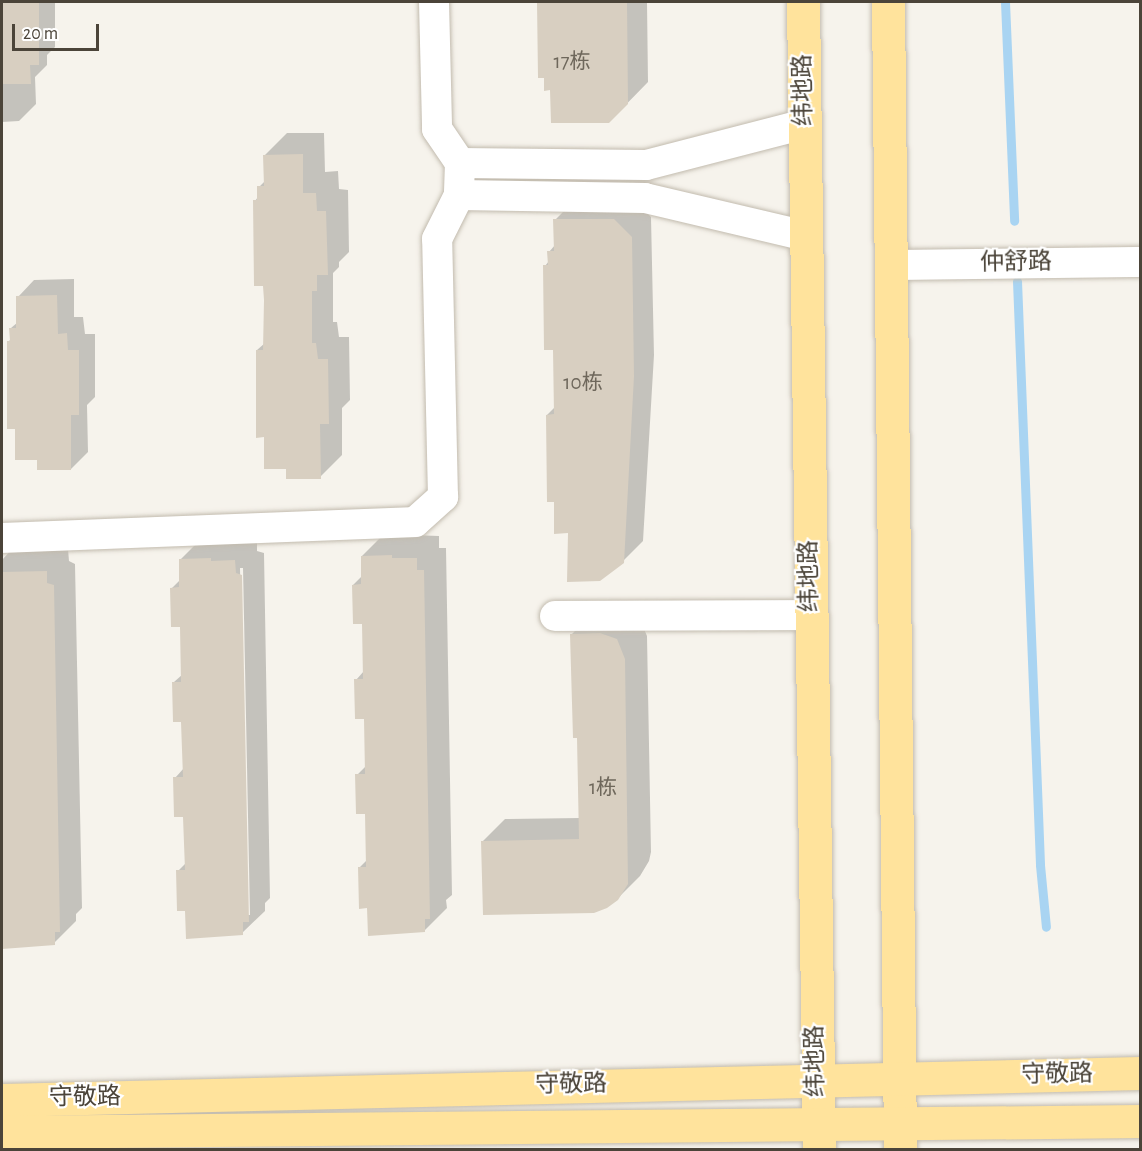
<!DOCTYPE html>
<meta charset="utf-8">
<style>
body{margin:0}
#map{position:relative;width:1142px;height:1151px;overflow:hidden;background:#f6f3ec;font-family:"Alegreya Sans","Noto Sans SC",sans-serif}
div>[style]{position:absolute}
.shadow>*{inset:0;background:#0003}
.stream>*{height:9px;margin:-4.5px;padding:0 4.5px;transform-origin:4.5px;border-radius:4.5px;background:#a9d4f2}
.building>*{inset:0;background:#d8cfc1}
.roads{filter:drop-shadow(0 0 2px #c2bbae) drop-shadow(0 0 2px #c2bbae)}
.minor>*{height:30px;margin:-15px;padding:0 15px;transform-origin:15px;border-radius:15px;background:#fff}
.major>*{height:33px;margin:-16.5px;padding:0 16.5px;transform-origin:16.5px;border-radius:16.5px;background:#ffe39c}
span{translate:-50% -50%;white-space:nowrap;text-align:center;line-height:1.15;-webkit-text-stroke:4.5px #fff;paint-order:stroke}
.number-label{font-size:21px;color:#6e675b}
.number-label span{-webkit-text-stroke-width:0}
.street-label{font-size:24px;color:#4b4439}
.frame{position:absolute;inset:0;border:3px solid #4b4439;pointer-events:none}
.scale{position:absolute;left:12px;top:24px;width:87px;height:27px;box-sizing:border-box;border:3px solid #4b4439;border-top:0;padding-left:8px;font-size:18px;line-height:21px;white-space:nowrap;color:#4b4439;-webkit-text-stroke:4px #fff;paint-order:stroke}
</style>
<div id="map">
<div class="shadow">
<i style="clip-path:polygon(2px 2px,55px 2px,55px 47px,47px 55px,47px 65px,35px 77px,36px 104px,19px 121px,2px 122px)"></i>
<i style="clip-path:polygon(539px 2px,647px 2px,648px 82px,609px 122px,552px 89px,545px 76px,540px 76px)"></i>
<i style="clip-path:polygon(287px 133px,324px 133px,325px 172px,338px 171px,339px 189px,348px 190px,349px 252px,339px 262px,339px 267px,333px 273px,333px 322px,337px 322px,339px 337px,349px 337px,350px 400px,342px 408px,342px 455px,320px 477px,265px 436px,257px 350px,265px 343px,265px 284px,255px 201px,258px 197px,259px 187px,265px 181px,265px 155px)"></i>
<i style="clip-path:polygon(634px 199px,651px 217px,654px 355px,643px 541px,623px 561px,570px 532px,555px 501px,547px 415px,555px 407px,555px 349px,545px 266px,549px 261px,549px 252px,555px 245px,555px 220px,575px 200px)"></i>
<i style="clip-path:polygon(74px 279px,74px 317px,83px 317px,85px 334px,95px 334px,95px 397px,87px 405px,88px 452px,71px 469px,38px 458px,16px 427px,8px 342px,11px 339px,11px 328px,18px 322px,18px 297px,34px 280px)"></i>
<i style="clip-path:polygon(384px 534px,439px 536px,439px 548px,446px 548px,452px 895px,446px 900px,447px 908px,424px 931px,368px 907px,359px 868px,367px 860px,366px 812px,357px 775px,366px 766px,365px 717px,356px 680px,364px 671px,363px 623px,353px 585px,362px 576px,362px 556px)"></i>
<i style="clip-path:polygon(evenodd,203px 537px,257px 539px,257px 551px,264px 553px,270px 898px,265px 903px,265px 911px,242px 933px,186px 910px,178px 871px,186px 863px,185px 815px,175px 778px,184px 768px,183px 720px,174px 682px,183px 674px,182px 626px,172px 588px,181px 579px,181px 559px,203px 537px,240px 568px,243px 568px,250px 915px,247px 915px,240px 568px)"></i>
<i style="clip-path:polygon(14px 547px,68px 549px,69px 561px,75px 564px,82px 908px,76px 914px,76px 921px,54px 943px,2px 947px,2px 560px)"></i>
<i style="clip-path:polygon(594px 612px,639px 617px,647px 636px,651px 852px,649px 861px,640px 876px,617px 899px,483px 841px,505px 819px,580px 818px,579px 736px,572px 634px)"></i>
</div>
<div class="stream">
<i style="left:1005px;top:2px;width:219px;rotate:87.6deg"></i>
<i style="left:1017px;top:281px;width:584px;rotate:87.74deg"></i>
<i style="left:1040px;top:865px;width:62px;rotate:84.5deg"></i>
</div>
<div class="building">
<i style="clip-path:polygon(2px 2px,39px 2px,39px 65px,30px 65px,31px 84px,2px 84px)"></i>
<i style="clip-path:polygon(537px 2px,627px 2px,628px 104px,609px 123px,551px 123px,550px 90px,544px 91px,544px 78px,538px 78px)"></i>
<i style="clip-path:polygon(303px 154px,303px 193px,316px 193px,317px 211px,326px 211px,328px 275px,317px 275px,317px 291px,312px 291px,312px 343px,316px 343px,318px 359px,328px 359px,329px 424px,320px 424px,321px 479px,286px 479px,286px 469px,264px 469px,264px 437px,256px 438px,256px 350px,263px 350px,264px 300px,263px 286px,254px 286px,253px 200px,257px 200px,257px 186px,264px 186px,263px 155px)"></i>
<i style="clip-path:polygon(553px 219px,614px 219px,632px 237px,634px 376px,624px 563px,600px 581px,567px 582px,568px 533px,554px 534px,554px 502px,547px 502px,546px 415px,554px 414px,553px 350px,544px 350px,543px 265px,548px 265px,547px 251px,554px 251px)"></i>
<i style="clip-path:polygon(57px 295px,58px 334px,67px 333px,68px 350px,79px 350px,79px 415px,71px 415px,71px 470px,37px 470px,37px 460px,15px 460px,15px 429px,7px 429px,7px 341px,10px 341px,9px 328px,16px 328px,16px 296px)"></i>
<i style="clip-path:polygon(392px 555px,392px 558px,417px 558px,417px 570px,424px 570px,430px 919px,425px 919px,425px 932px,368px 936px,367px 908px,359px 909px,358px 867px,366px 867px,365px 814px,356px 814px,355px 774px,365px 774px,364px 719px,355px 719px,354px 679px,363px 679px,362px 624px,353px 624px,352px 585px,361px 584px,361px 556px)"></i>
<i style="clip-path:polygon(211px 558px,211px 561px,235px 560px,236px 573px,242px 575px,249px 922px,243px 922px,243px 935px,186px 939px,185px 911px,177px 911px,176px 870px,185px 870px,183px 817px,174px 817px,173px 777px,183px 777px,181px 722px,173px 722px,172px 682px,181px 682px,180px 627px,171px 627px,170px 588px,179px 587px,179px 559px)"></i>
<i style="clip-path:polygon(47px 571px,47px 583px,54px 585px,60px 932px,55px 932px,55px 945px,2px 949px,2px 572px)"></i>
<i style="clip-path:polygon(600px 633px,617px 639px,625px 659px,628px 884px,618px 900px,607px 908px,594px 913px,483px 915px,481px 841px,579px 839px,577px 738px,573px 738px,570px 634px)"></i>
</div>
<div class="roads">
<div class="minor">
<i style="left:434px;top:2px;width:127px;rotate:88.6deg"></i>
<i style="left:437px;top:129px;width:41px;rotate:55.9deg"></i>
<i style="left:805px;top:124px;width:164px;rotate:165.5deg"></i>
<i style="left:646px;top:165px;width:186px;rotate:-179.4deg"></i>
<i style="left:460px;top:163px;width:32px;rotate:92deg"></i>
<i style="left:459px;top:195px;width:186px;rotate:0.9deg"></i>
<i style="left:645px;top:198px;width:165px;rotate:13.3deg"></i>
<i style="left:891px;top:265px;width:249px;rotate:-0.7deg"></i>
<i style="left:2px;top:538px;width:413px;rotate:-2.2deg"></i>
<i style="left:415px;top:522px;width:38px;rotate:-42deg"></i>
<i style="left:443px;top:497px;width:258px;rotate:-91.3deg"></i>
<i style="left:437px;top:239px;width:49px;rotate:-63.4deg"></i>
<i style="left:555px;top:616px;width:256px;rotate:-0.2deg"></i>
</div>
<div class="major">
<i style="left:803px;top:2px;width:1148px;rotate:89.2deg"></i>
<i style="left:888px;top:2px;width:1148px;rotate:89.4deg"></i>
<i style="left:2px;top:1100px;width:1138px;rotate:-1.36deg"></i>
<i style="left:2px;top:1132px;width:1138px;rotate:-0.55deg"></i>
</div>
</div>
<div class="number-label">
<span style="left:572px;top:62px">17栋</span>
<span style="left:583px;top:383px">10栋</span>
<span style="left:603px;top:788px">1栋</span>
</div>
<div class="street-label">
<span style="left:804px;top:90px;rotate:-91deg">纬地路</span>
<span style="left:1016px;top:263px;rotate:-1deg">仲舒路</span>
<span style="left:810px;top:576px;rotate:-91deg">纬地路</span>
<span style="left:816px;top:1061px;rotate:-91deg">纬地路</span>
<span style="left:1057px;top:1075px;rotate:-1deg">守敬路</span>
<span style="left:571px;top:1085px;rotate:-1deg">守敬路</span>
<span style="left:85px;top:1098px;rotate:-1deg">守敬路</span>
</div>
<div class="frame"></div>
<div class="scale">20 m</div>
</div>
